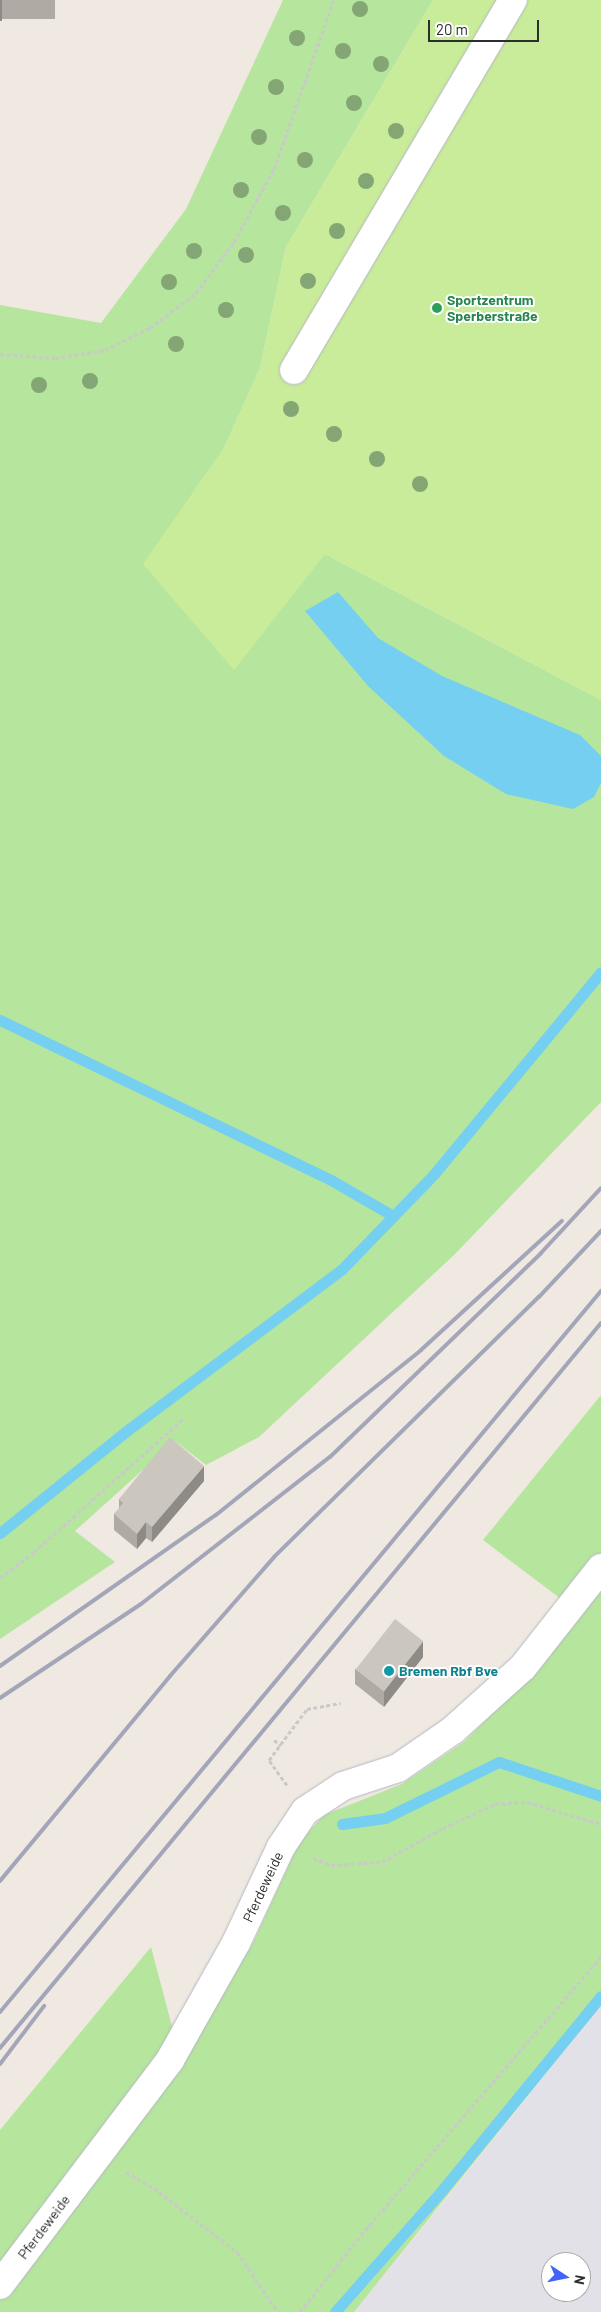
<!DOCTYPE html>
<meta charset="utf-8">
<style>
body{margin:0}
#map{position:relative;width:601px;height:2312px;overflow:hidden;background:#efe9e1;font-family:Barlow,sans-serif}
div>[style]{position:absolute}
.industrial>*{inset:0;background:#e3e1e8}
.green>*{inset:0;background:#b6e59e}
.pitch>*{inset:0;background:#c9ec9a}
.water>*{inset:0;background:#75cff0}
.stream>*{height:11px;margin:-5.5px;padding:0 5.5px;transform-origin:5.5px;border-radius:5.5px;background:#75cff0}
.path>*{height:3px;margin-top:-1.5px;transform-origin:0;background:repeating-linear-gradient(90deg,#c9c9c9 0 4px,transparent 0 6.5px)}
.roads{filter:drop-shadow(0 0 1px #b4b7c1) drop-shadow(0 0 1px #b4b7c1)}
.minor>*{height:28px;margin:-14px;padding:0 14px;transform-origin:14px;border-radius:14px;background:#fff}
.rail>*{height:4px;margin:-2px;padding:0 2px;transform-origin:2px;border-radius:2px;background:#a3a6b8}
.trees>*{width:16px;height:16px;margin:-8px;border-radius:50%;background:#84a574}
.wall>*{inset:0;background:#afaba4;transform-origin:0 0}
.shaded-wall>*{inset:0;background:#8e8b86;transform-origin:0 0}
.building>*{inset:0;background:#cbc7bf;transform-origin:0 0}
.dots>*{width:14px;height:14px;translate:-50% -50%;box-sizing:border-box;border:2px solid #fff;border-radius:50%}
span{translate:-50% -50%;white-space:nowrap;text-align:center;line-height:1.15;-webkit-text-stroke:4px #fff;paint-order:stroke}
.leisure-label{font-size:14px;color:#27864d;font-weight:700}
.left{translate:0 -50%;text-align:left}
.culture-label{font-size:14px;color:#0d838f;font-weight:700}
.street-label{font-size:14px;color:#2e2e2e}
.north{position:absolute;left:541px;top:2252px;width:50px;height:50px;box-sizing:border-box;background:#fff;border:1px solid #ababab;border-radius:50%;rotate:101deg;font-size:14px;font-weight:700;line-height:20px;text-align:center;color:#2e2e2e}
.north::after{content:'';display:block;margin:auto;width:18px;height:22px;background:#4264fb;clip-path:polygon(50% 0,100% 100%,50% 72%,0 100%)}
.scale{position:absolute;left:428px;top:20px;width:111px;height:22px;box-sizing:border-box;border:2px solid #2e2e2e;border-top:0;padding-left:6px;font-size:15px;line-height:18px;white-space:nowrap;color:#2e2e2e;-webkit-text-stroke:4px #fff;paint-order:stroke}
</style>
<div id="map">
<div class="industrial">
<i style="clip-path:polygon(evenodd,601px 2004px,601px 2312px,354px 2312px,441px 2205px,601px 2004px,551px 2262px,581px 2262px,581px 2292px,551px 2292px,551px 2262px)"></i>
</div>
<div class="green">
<i style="clip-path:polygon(283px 0,433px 0,286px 247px,260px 368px,224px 448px,144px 564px,325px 554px,601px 700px,601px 1102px,455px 1254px,259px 1437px,206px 1465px,175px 1441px,75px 1531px,115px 1562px,0 1639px,0 305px,101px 323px,186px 209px)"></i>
<i style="clip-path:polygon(601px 1395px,601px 2004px,354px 2312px,0 2312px,0 2130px,151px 1947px,182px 2064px,254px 1941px,300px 1841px,324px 1815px,402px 1784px,464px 1742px,535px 1671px,577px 1611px,483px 1540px)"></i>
</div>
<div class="pitch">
<i style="clip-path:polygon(433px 0,601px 0,601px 700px,325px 554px,234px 670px,143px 564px,224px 448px,260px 368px,286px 247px)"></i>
</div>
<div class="water">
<i style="clip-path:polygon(338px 592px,378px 638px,442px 676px,580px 735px,601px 756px,601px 783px,594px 797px,573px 809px,506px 794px,444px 756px,368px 686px,305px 611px)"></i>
</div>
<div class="stream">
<i style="left:0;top:1020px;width:368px;rotate:25.8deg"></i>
<i style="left:331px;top:1180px;width:72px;rotate:30.1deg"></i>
<i style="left:0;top:1533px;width:161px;rotate:-38.9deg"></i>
<i style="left:125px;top:1432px;width:271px;rotate:-36.9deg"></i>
<i style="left:342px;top:1269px;width:132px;rotate:-45.9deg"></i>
<i style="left:434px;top:1174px;width:262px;rotate:-50.4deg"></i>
<i style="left:342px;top:1824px;width:43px;rotate:-7.9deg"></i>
<i style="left:385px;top:1818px;width:127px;rotate:-26.2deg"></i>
<i style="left:499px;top:1762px;width:108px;rotate:18.4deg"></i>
<i style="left:335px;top:2312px;width:164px;rotate:-48.7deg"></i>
<i style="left:443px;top:2189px;width:249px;rotate:-50.7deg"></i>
</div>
<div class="path">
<i style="left:0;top:354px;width:55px;rotate:4.2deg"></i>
<i style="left:55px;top:358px;width:51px;rotate:-9.1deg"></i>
<i style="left:105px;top:350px;width:50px;rotate:-26.1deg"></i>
<i style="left:150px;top:328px;width:58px;rotate:-37.3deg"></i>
<i style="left:196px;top:293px;width:64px;rotate:-53.3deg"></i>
<i style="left:234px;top:242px;width:83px;rotate:-61.3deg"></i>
<i style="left:274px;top:169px;width:179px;rotate:-70.5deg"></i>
<i style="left:0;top:1578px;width:43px;rotate:-37.4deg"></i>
<i style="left:34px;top:1552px;width:201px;rotate:-41.8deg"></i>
<i style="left:274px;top:1740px;width:9px;rotate:36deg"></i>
<i style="left:287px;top:1785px;width:31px;rotate:-126deg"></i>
<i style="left:269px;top:1760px;width:64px;rotate:-53.3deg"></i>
<i style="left:307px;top:1709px;width:34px;rotate:-10deg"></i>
<i style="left:313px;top:1858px;width:19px;rotate:21deg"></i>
<i style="left:331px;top:1865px;width:51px;rotate:-3.4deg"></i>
<i style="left:382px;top:1862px;width:70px;rotate:-29.1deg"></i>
<i style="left:443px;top:1828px;width:57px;rotate:-24.8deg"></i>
<i style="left:495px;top:1804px;width:32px;rotate:-4deg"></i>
<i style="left:527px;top:1802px;width:77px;rotate:16.6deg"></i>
<i style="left:126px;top:2172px;width:32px;rotate:30deg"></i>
<i style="left:154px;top:2188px;width:105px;rotate:37.6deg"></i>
<i style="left:237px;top:2252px;width:73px;rotate:55.7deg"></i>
<i style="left:300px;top:2312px;width:98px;rotate:-51.6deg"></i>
<i style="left:361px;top:2235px;width:367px;rotate:-49.2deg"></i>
</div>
<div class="roads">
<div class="minor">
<i style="left:294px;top:370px;width:430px;rotate:-59.4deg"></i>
<i style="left:0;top:2285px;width:282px;rotate:-52.9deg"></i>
<i style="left:170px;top:2060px;width:134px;rotate:-60.6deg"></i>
<i style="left:236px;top:1943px;width:106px;rotate:-64.9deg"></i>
<i style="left:281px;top:1847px;width:43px;rotate:-56.3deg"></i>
<i style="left:305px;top:1811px;width:45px;rotate:-33.3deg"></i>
<i style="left:343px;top:1786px;width:58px;rotate:-18.1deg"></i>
<i style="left:398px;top:1768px;width:67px;rotate:-34.6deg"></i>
<i style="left:453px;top:1730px;width:94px;rotate:-42deg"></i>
<i style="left:523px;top:1667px;width:126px;rotate:-51.8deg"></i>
</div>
</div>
<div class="rail">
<i style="left:0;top:1666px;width:264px;rotate:-35deg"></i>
<i style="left:216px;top:1515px;width:263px;rotate:-38.8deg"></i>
<i style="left:421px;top:1350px;width:191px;rotate:-42.5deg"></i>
<i style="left:0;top:1698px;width:169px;rotate:-33.7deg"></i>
<i style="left:141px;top:1604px;width:239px;rotate:-37.9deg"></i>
<i style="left:330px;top:1457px;width:293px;rotate:-44deg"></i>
<i style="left:541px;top:1253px;width:88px;rotate:-47.3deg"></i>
<i style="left:0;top:1881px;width:266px;rotate:-50.3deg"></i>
<i style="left:170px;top:1676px;width:159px;rotate:-48.8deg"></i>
<i style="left:275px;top:1556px;width:370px;rotate:-44.5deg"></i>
<i style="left:539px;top:1297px;width:91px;rotate:-46.8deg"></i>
<i style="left:0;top:2012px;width:939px;rotate:-50.19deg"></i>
<i style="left:0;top:2048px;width:942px;rotate:-50.34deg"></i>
<i style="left:0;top:2064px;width:73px;rotate:-52.8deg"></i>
</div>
<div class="trees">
<i style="left:360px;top:9px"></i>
<i style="left:297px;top:38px"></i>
<i style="left:343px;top:51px"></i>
<i style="left:381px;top:64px"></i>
<i style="left:276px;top:87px"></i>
<i style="left:354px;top:103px"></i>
<i style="left:396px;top:131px"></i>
<i style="left:259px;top:137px"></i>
<i style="left:305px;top:160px"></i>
<i style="left:366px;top:181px"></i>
<i style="left:241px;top:190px"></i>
<i style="left:283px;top:213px"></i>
<i style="left:337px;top:231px"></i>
<i style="left:194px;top:251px"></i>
<i style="left:246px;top:255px"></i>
<i style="left:308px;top:281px"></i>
<i style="left:169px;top:282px"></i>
<i style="left:226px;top:310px"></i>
<i style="left:176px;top:344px"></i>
<i style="left:90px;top:381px"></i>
<i style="left:39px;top:385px"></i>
<i style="left:291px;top:409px"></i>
<i style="left:334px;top:434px"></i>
<i style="left:377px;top:459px"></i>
<i style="left:420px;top:484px"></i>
</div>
<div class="wall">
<i style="left:0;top:0;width:55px;height:19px"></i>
<i style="clip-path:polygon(204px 1481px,152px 1542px,146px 1538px,137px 1549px,114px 1530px,114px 1514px,119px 1509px,119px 1499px)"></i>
<i style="clip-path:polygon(423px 1657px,384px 1707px,355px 1684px,355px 1669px)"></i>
</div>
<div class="shaded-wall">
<i style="left:0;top:0;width:2px;height:21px"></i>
<i style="clip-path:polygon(204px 1466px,204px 1481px,152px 1542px,152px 1527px)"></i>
<i style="clip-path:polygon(146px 1522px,146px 1538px,137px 1549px,137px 1534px)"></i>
<i style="clip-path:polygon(423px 1641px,423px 1657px,384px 1707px,384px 1691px)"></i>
</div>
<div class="building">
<i style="clip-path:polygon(170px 1437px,204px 1466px,152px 1527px,146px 1522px,137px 1534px,114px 1514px,123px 1503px,119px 1499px)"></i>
<i style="left:395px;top:1619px;width:36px;height:64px;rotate:38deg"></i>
</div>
<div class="dots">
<i style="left:437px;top:308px;background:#2e9e5b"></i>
<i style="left:389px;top:1671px;background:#0f9aa8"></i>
</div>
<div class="leisure-label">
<span class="left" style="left:447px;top:308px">Sportzentrum<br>Sperberstraße</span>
</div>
<div class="culture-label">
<span class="left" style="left:399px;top:1671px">Bremen Rbf Bve</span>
</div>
<div class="street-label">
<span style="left:263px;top:1887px;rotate:-65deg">Pferdeweide</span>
<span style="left:44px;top:2227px;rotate:-53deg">Pferdeweide</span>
</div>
<div class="north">N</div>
<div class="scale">20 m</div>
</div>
